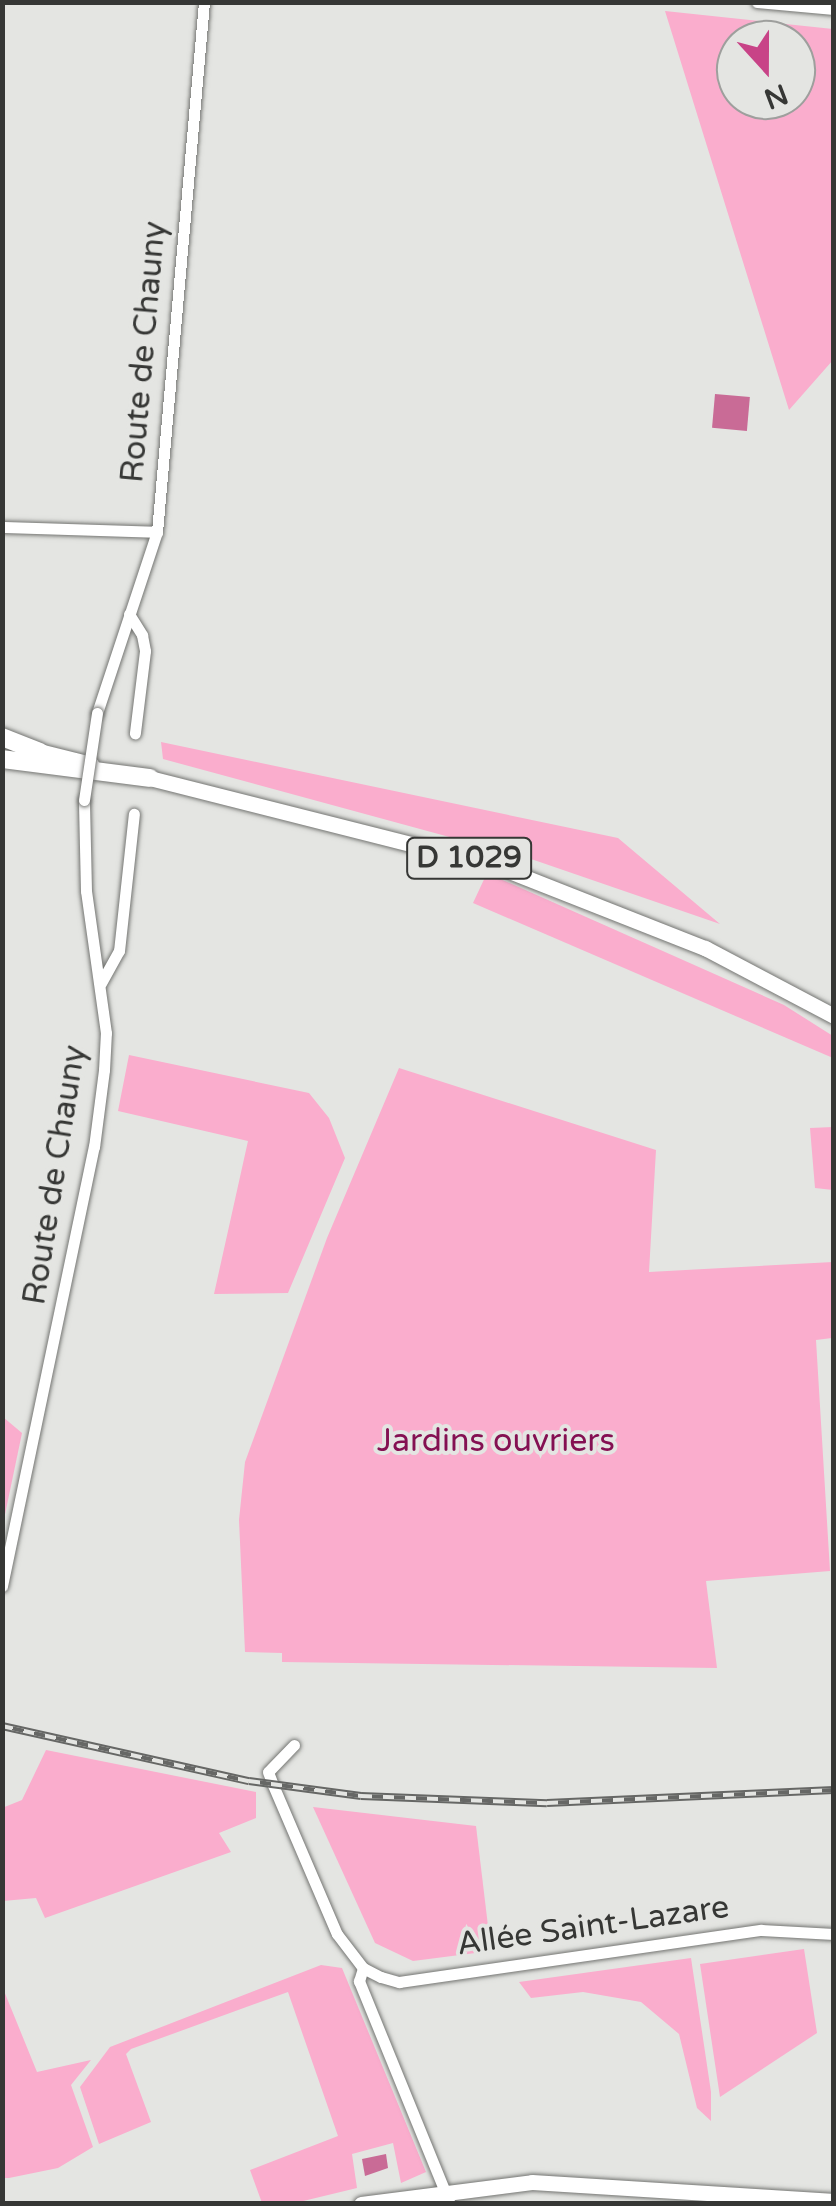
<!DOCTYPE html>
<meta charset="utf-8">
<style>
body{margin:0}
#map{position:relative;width:836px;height:2206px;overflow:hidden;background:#e4e5e2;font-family:"Varela Round",sans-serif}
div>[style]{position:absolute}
.green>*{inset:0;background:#faadcd}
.water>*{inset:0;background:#c96b96;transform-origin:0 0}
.roads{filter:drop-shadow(0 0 2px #747572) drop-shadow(0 0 2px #747572)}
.minor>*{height:11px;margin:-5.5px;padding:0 5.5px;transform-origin:5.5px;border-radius:5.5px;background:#fff}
.major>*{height:15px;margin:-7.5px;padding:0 7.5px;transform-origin:7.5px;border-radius:7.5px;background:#fff}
.highway>*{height:18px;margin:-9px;padding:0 9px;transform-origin:9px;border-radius:9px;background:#fff}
.rail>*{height:8px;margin-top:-4px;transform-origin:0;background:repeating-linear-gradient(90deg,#e4e5e2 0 11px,#666765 0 22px);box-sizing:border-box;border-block:2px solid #666765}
.bridges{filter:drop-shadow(0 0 2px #747572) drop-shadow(0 0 2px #747572)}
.minor-bridge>*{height:11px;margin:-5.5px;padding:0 5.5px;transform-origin:5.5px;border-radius:5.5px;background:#fff}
span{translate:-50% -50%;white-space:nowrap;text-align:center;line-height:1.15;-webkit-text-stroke:8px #e4e5e2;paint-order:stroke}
.shield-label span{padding:2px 8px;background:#e4e5e2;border:2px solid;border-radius:8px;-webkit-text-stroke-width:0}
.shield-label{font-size:30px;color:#363735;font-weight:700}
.street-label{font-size:32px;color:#363735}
.park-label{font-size:32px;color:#841052}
.frame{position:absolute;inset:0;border:5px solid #363735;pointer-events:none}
.north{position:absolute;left:716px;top:20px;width:100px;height:100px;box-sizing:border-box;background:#e4e5e2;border:2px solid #9e9f9d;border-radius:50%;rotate:159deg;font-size:28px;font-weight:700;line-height:40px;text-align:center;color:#363735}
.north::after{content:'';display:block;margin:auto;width:35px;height:45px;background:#c84387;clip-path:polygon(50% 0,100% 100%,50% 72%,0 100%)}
</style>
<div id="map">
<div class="green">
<i style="clip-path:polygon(evenodd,665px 11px,833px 29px,833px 360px,789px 410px,665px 11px,736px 40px,796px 40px,796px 100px,736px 100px,736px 40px)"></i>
<i style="clip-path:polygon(161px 742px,618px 838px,720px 924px,534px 860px,163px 759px)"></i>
<i style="clip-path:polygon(487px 873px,784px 1005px,833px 1036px,833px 1058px,473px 903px)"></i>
<i style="clip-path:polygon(129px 1055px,309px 1093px,329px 1118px,345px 1158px,288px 1293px,214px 1294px,248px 1141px,118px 1111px)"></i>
<i style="clip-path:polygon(399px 1068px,656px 1150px,649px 1272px,833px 1262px,832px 1338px,816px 1340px,830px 1571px,706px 1581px,717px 1668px,282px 1662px,282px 1653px,245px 1652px,239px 1520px,245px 1462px,327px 1238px)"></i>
<i style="clip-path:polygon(833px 1127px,833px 1190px,815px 1188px,810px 1128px)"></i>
<i style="clip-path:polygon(3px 1417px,22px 1433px,3px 1524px)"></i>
<i style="clip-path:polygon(46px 1750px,256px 1792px,256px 1818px,219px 1833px,231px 1852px,45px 1918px,36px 1898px,3px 1901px,2px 1808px,22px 1800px)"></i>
<i style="clip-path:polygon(313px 1807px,476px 1826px,491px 1951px,413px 1961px,375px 1943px)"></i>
<i style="clip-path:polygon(804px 1949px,817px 2033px,720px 2097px,700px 1964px)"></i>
<i style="clip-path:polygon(691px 1958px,711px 2092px,711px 2121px,697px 2108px,679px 2034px,641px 2002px,583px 1992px,531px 1998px,519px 1982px)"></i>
<i style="clip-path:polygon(321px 1965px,342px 1968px,426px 2172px,401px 2183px,393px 2143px,352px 2154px,357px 2188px,295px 2203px,262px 2203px,250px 2170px,338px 2136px,288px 1992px,131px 2049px,126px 2054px,151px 2122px,99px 2144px,80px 2087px,110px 2047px)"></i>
<i style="clip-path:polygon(2px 1986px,37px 2072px,91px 2060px,71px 2085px,93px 2147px,58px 2168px,9px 2178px,2px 2178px)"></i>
</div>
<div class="water">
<i style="left:715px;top:394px;width:35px;height:34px;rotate:5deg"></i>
<i style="clip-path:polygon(386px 2154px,388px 2168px,365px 2176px,362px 2159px)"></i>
</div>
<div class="roads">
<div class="minor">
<i style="left:757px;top:2px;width:77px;rotate:5.2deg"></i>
<i style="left:2px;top:527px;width:155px;rotate:1.8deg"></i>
<i style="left:129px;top:614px;width:25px;rotate:58deg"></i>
<i style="left:142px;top:635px;width:16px;rotate:79deg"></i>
<i style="left:145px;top:651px;width:83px;rotate:97deg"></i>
<i style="left:97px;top:713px;width:191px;rotate:-71.7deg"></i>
<i style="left:157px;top:532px;width:532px;rotate:-84.93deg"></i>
<i style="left:101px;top:983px;width:37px;rotate:-61deg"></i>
<i style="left:119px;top:951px;width:138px;rotate:-83.8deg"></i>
<i style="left:2px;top:1586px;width:449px;rotate:-78.2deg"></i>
<i style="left:94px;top:1147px;width:78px;rotate:-82.6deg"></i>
<i style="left:104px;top:1070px;width:37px;rotate:-87deg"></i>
<i style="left:106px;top:1033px;width:143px;rotate:-98deg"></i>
<i style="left:86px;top:891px;width:91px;rotate:-91.3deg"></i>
<i style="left:294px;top:1745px;width:37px;rotate:134deg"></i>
<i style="left:268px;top:1772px;width:14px;rotate:69deg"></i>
<i style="left:273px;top:1785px;width:162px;rotate:66.8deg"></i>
<i style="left:337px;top:1934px;width:43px;rotate:52.6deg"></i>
<i style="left:363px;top:1968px;width:20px;rotate:27deg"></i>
<i style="left:381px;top:1977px;width:19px;rotate:16deg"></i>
<i style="left:399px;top:1982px;width:366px;rotate:-8.2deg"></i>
<i style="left:761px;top:1930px;width:73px;rotate:3.1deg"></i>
<i style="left:363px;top:1968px;width:14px;rotate:107deg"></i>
<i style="left:359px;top:1981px;width:241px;rotate:67.8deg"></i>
</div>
<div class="major">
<i style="left:31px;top:749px;width:62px;rotate:14deg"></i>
<i style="left:142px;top:776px;width:363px;rotate:14.2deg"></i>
<i style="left:494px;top:865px;width:227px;rotate:21.5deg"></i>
<i style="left:705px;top:948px;width:146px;rotate:27.8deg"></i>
<i style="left:361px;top:2204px;width:172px;rotate:-7.3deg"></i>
<i style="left:532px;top:2182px;width:303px;rotate:3.6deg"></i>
</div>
<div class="highway">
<i style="left:2px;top:737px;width:41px;rotate:21.5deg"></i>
<i style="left:2px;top:759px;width:149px;rotate:7.3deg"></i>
</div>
</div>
<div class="rail">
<i style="left:2px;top:1726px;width:253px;rotate:12.6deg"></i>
<i style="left:249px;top:1781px;width:113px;rotate:7.6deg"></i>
<i style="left:361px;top:1796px;width:186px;rotate:2.2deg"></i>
<i style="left:547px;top:1803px;width:287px;rotate:-2.6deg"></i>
</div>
<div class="bridges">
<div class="minor-bridge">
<i style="left:84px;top:800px;width:88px;rotate:-81.5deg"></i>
</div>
</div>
<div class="shield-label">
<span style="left:469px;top:858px">D 1029</span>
</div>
<div class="street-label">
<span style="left:144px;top:352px;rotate:-85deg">Route de Chauny</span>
<span style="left:55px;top:1175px;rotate:-81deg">Route de Chauny</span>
<span style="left:593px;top:1926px;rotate:-8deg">Allée Saint-Lazare</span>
</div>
<div class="park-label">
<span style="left:496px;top:1441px">Jardins ouvriers</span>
</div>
<div class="frame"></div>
<div class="north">N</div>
</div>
